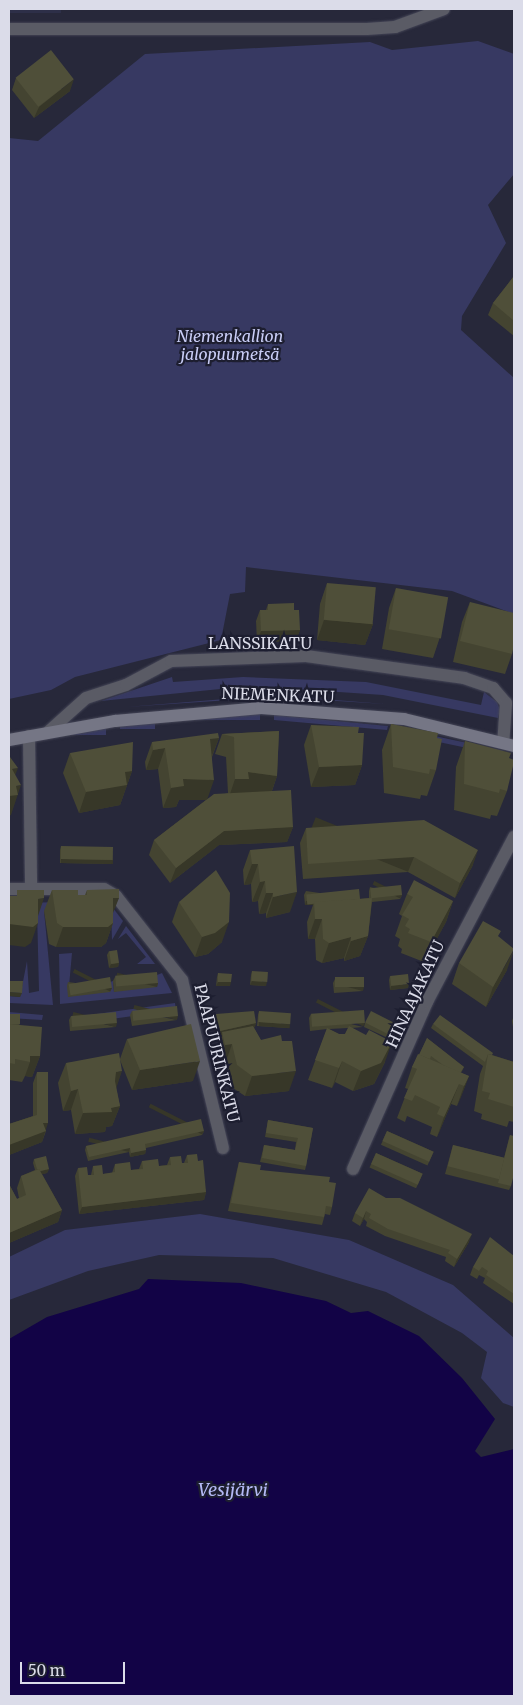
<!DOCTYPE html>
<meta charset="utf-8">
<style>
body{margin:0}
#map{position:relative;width:523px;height:1705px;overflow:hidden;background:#27283a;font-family:Merriweather,serif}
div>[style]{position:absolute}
.built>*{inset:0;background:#2d2f48;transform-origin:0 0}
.green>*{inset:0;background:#373962;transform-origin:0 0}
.water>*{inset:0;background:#120346}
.roads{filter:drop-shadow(0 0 1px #444556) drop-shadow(0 0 1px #444556)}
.street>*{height:12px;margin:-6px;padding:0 6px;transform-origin:6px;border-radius:6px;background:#5a5b65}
.secondary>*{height:12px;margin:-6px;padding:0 6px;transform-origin:6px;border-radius:6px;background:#757685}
.wall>*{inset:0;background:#444431;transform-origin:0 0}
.shaded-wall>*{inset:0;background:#373728;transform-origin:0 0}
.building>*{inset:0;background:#4f4f39;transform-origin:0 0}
span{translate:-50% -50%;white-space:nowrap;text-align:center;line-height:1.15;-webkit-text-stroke:4.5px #1d1e30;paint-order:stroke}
.park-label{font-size:16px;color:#c9cdf6;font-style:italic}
.street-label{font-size:16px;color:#dbdce9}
.water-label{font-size:18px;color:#b4b9f5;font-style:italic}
.frame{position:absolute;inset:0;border:10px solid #dbdce9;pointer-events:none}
.scale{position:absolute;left:20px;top:1662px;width:105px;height:22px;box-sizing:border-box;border:2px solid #dbdce9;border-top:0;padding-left:6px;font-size:15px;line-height:18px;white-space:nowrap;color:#dbdce9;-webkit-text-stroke:4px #1d1e30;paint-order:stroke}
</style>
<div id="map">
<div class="built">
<i style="left:9px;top:9px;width:52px;height:4px"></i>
</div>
<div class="green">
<i style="clip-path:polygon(478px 41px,514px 54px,514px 174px,488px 205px,506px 243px,462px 316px,461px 330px,514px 378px,514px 614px,452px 591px,246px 567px,245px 592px,230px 594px,221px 640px,75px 677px,51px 690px,9px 699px,9px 138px,38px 141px,145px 54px,370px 42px,392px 50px)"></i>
<i style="clip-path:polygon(172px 677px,173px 682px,243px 677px,366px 682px,481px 705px,484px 692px,497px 702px,500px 710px,498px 718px,383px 695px,250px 686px,101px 701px)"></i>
<i style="clip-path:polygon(273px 695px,385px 704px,273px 697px,126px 707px)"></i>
<i style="left:260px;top:714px;width:6px;height:88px;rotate:90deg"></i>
<i style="clip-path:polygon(274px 715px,388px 726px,387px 730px,274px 720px)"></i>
<i style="left:155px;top:724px;width:5px;height:35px;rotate:90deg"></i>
<i style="left:397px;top:728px;width:108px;height:5px;rotate:12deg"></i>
<i style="left:106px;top:729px;width:6px;height:54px;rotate:90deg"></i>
<i style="clip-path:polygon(69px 902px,44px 911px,53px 1005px,9px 1003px,9px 996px,20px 997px,27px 961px,29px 993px,39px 991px,37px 910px,9px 903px)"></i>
<i style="clip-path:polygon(113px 908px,123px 921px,112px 940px,111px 910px)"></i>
<i style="clip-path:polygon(126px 926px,155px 964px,137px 964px,146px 957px,126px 933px,118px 939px)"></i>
<i style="clip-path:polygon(72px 953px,68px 997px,113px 981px,114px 992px,162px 973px,172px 993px,60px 1004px,59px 954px)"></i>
<i style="left:175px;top:1003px;width:7px;height:106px;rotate:82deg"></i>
<i style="clip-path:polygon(9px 1012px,43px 1015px,42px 1020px,9px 1018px)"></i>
<i style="clip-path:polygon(200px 1214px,349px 1240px,453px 1285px,514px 1338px,514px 1407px,503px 1403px,481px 1378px,487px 1352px,462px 1333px,386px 1292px,273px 1258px,159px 1255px,88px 1271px,9px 1300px,9px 1257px,65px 1230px)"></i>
</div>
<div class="water">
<i style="clip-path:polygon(148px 1279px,241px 1283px,326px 1301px,351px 1313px,368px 1311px,419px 1336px,462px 1378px,495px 1419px,475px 1451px,481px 1457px,514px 1449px,514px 1696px,9px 1696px,9px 1339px,47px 1317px,139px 1289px)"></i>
</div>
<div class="roads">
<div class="street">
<i style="left:9px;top:29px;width:358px"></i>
<i style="left:367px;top:29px;width:28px;rotate:-4deg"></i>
<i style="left:395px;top:27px;width:52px;rotate:-20.2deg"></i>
<i style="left:47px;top:733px;width:52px;rotate:-41.9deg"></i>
<i style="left:86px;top:698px;width:42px;rotate:-18deg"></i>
<i style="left:126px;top:685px;width:51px;rotate:-28.1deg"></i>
<i style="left:171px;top:661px;width:135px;rotate:-2.1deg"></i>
<i style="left:306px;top:656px;width:160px;rotate:7.9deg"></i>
<i style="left:464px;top:678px;width:31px;rotate:19deg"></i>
<i style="left:493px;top:688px;width:20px;rotate:49deg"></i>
<i style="left:506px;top:703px;width:39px;rotate:94deg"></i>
<i style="left:29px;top:736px;width:152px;rotate:89.2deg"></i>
<i style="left:9px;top:889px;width:95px"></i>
<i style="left:104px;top:889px;width:14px;rotate:30deg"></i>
<i style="left:116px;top:896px;width:107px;rotate:51.8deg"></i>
<i style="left:182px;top:980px;width:173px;rotate:76.3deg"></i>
<i style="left:353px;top:1169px;width:183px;rotate:-66.1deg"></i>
<i style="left:427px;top:1002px;width:187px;rotate:-62.2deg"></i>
</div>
<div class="secondary">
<i style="left:9px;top:740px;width:108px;rotate:-10.2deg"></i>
<i style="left:115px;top:721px;width:147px;rotate:-5.1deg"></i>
<i style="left:261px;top:708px;width:143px;rotate:4.4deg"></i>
<i style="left:404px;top:719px;width:113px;rotate:13.8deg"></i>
</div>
</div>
<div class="wall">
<i style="clip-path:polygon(16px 78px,70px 91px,34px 118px,12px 90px)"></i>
<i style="clip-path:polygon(514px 276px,514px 336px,488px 315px,493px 303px)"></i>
<i style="clip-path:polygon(327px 583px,373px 624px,365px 645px,317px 640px,320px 604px)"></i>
<i style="clip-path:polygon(396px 588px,440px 637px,433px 658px,382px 649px,389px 608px)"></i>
<i style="clip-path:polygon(470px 602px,512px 654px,505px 674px,453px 662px,462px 622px)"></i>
<i style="clip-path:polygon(268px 604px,294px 610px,300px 630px,296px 641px,257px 642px,256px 621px,260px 610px,266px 610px)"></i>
<i style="clip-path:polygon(391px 724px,437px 738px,436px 770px,427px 796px,421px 795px,420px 799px,384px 793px,382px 750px)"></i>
<i style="clip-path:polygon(311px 725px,358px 733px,362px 765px,355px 785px,311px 787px,304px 745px)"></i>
<i style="clip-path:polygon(279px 731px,277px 776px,272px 791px,293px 827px,287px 842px,219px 845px,170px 883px,149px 855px,154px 840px,206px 800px,179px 800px,176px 807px,163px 808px,158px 769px,146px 770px,145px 762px,152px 742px,219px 738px,212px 757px,207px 799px,228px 793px,226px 757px,215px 754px,222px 734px)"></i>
<i style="clip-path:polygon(465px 741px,509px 758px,507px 791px,497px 816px,491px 815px,490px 819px,454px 810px,456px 767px)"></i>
<i style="clip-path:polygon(70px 753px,132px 771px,120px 805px,79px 813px,63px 773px)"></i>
<i style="clip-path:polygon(306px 828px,473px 865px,455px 898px,408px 872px,303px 879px,300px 843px)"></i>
<i style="clip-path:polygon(61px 846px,113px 860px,111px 864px,60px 863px,60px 850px)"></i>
<i style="clip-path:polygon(250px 850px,290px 912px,266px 918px,266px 913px,259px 914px,258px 901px,252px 902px,251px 884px,244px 885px,243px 870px)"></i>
<i style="clip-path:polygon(370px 887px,402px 895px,400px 899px,372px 902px,368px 936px,360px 956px,344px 961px,344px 958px,322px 963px,316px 960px,315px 939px,308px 939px,307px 922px,313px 905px,305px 905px,304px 895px,306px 891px,360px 899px,369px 898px,369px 891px)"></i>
<i style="clip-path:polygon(52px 890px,78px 895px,85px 895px,87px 890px,113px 913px,113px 923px,106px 943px,101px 947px,56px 947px,49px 944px,44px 911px)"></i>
<i style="clip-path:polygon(407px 894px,453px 901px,446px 922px,424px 962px,401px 953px,402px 949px,398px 946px,400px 939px,395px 936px,402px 916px,399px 914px)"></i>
<i style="clip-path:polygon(179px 902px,222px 942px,208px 954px,195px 957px,172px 922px)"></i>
<i style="clip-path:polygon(109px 951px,119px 963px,118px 967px,109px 968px,107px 955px)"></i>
<i style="clip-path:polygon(459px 963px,507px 970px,486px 1007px,452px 984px)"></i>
<i style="clip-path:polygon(252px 971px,266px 986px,250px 985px,251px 975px)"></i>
<i style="clip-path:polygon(218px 973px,230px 986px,216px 986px,217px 977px)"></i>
<i style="clip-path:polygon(390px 976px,408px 988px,390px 990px,389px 980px)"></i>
<i style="clip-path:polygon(115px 977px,158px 983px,157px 987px,114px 992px,113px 981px)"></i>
<i style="clip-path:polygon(335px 979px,363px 991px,334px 993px,333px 983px)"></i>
<i style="clip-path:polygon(68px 982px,112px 988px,110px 992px,68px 997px,67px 986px)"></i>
<i style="clip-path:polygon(132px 1011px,177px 1020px,132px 1026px,130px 1015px)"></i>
<i style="clip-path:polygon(259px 1011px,289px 1028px,257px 1026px,258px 1015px)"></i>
<i style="clip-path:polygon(9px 1014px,20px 1025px,40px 1056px,32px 1077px,25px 1076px,22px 1082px,9px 1080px,9px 1081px)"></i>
<i style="clip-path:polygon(216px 1014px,256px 1023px,254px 1028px,289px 1091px,245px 1096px,230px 1086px,225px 1064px,218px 1066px,215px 1052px,222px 1035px,218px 1035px,215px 1018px)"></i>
<i style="clip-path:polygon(evenodd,311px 1014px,363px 1027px,352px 1028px,385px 1062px,374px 1084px,353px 1091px,335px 1082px,332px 1088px,308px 1080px,327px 1029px,310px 1031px,309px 1018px,311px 1014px,348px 1028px,345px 1034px,339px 1034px,329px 1029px,348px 1028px)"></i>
<i style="clip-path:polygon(514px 1015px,514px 1033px,512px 1021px)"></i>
<i style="clip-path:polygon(71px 1016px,116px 1027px,70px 1031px,69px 1020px)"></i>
<i style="clip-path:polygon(365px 1023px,395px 1023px,388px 1038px,364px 1027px)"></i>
<i style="clip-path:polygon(433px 1024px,492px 1055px,514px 1062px,514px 1122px,509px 1121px,507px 1127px,481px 1119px,482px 1114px,474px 1111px,480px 1074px,483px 1066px,431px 1028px)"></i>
<i style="clip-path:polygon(427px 1038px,464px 1067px,461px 1073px,469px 1076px,457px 1106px,451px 1104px,437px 1137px,430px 1134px,432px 1127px,407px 1116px,405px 1122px,397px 1118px,408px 1089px,405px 1088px,412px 1067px,419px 1055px)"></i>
<i style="clip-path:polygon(127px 1039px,193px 1081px,132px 1090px,120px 1060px,116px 1088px,120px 1106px,112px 1126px,106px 1127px,105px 1132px,75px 1134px,71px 1110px,63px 1111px,58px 1083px,66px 1063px,120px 1059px)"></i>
<i style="clip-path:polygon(37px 1072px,46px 1131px,42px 1142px,9px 1155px,9px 1124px,33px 1116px,33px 1083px)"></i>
<i style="clip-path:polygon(268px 1120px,313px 1128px,306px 1166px,305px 1170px,260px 1162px,264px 1145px,295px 1150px,296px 1142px,265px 1137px)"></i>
<i style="clip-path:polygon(204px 1131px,202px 1135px,146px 1148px,146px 1150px,145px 1154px,130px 1157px,129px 1152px,88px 1161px,85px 1150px,86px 1146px)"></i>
<i style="left:387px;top:1131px;width:51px;height:15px;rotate:24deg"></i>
<i style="clip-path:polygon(510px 1135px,511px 1186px,509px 1190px,445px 1174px,453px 1145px,504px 1158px)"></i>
<i style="left:376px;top:1153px;width:51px;height:16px;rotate:24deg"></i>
<i style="clip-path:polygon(187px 1155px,198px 1161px,206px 1192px,204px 1200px,79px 1214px,75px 1176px,78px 1168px,88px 1175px,91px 1175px,93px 1166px,103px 1174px,112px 1173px,115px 1164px,131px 1170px,139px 1169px,142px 1161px,159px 1166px,167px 1165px,170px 1157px,182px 1163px,184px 1163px)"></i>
<i style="clip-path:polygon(34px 1159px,49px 1169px,47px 1173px,42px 1174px,62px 1210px,58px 1222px,9px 1243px,9px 1184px,17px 1199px,19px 1198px,17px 1188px,21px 1176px,35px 1170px,33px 1163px)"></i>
<i style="clip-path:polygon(239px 1162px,260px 1170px,329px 1182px,332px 1207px,330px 1215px,325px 1214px,322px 1225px,228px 1211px,237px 1170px)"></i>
<i style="clip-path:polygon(386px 1198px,469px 1242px,454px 1267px,445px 1261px,446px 1257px,385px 1236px,366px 1226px,367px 1222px,364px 1219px,360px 1226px,352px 1221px,355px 1213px)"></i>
<i style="clip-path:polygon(514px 1256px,514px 1304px,483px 1283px,485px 1278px,479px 1275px,477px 1279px,470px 1275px,473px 1267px)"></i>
</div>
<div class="shaded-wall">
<i style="clip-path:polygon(74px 79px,70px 91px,34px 118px,39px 107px)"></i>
<i style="clip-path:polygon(324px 620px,373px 624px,365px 645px,317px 640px)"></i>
<i style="clip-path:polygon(300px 630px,296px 641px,257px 642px,261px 631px)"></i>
<i style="clip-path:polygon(219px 738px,211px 758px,210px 739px)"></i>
<i style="clip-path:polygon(165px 748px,158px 769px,146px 770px,153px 750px)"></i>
<i style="clip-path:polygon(362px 765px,355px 785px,311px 787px,319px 767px)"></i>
<i style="clip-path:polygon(18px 768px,10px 788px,12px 769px)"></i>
<i style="clip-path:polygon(132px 771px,120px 805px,79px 813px,86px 792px,125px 772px)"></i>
<i style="clip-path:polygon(248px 772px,277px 776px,270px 796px,228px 800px,235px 779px)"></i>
<i style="clip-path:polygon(183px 779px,214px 780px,207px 800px,179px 800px,176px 807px,163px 808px,171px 788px)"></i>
<i style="clip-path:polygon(21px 785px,11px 815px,9px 816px,9px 796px,16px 786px)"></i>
<i style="clip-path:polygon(293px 827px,287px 842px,219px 845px,170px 883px,176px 868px,224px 831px)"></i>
<i style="clip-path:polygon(478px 850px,473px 865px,455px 898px,460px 883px)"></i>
<i style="left:414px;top:857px;width:16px;height:106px;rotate:112deg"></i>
<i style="left:61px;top:859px;width:52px;height:4px;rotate:1deg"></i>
<i style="clip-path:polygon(252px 864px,258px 864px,251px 884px,244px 885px)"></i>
<i style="clip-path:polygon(265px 881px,258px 901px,252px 902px,260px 882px)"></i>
<i style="clip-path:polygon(297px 892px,290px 912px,266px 918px,273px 897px)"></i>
<i style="clip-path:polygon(266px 893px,273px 893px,266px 913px,259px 914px)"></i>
<i style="left:402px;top:895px;width:4px;height:31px;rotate:117deg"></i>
<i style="clip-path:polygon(44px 898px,37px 919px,38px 899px)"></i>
<i style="clip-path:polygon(113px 898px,119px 898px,111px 918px)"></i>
<i style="clip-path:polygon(360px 899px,314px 902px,313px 905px,305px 905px,306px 901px)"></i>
<i style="clip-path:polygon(453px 901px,446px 922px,424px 962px,431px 942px)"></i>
<i style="clip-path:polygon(315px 919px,322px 919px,315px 939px,308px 939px)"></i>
<i style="clip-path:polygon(229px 922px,222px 942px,208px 954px,195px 957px,202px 937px)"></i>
<i style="clip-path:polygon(38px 923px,31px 943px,25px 947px,9px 945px,9px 924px)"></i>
<i style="clip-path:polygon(113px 923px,106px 943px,101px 947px,56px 947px,63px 927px)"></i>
<i style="clip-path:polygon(368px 936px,360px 956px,344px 961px,351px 941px)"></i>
<i style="clip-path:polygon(351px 937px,344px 958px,322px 963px,329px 943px)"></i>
<i style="clip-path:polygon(514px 950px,507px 970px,486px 1007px,493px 987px)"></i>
<i style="clip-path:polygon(119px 963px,118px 967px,109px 968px,111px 964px)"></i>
<i style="clip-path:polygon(252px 981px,267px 982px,266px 986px,250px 985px)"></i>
<i style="clip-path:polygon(218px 982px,231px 982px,230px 986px,216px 986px)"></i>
<i style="left:158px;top:983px;width:4px;height:42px;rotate:104deg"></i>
<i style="clip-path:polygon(409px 984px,408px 988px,390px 990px,391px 986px)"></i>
<i style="left:364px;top:987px;width:4px;height:28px;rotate:104deg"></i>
<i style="left:112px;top:988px;width:4px;height:42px;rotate:117deg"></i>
<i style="clip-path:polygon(9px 992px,22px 993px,20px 997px,9px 996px)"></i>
<i style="left:178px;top:1016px;width:4px;height:45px;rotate:104deg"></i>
<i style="left:259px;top:1022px;width:31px;height:4px;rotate:4deg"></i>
<i style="left:117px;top:1023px;width:4px;height:45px;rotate:104deg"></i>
<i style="clip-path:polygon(256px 1023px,255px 1027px,223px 1034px,222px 1032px,222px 1035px,218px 1035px,220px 1031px)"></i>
<i style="left:365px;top:1023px;width:4px;height:53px;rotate:117deg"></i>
<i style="clip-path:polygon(392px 1042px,385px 1062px,374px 1084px,353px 1091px,361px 1071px)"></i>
<i style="clip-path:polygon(232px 1044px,225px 1064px,218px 1066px,225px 1045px)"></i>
<i style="clip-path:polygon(30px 1056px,40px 1056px,32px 1077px,25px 1076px,30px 1062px)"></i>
<i style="clip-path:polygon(200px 1061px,193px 1081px,132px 1090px,140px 1070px)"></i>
<i style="clip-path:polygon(342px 1061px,335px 1082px,332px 1088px,339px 1068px)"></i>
<i style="clip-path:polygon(122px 1071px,115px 1092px,109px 1093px,116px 1072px)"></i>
<i style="clip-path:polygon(296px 1071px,289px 1091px,245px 1096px,252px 1076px)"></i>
<i style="clip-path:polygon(469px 1076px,461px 1097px,457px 1106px,464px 1086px)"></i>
<i style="clip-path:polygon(459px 1084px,451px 1104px,437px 1137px,444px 1117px)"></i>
<i style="clip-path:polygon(78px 1089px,71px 1110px,63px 1111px,71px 1091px)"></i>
<i style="clip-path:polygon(120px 1106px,112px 1126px,106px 1127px,105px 1132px,75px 1134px,83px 1113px)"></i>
<i style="clip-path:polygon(43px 1123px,48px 1123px,42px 1142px,9px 1155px,9px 1145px)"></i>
<i style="left:204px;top:1131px;width:4px;height:60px;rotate:117deg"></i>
<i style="left:130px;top:1148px;width:4px;height:42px;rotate:104deg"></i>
<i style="clip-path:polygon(146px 1150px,145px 1154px,130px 1157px,131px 1153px)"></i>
<i style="clip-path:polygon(49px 1169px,47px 1173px,36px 1176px,38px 1172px)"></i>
<i style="clip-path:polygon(206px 1192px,204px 1200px,79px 1214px,82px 1207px)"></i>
<i style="clip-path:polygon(62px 1210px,58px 1222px,9px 1243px,9px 1233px)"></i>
<i style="clip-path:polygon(366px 1211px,364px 1219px,360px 1226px,363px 1218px)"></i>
<i style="clip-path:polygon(472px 1234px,469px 1242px,454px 1267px,457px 1259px)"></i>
</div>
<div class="building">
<i style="left:51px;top:50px;width:37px;height:45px;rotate:52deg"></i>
<i style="clip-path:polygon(514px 276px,514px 321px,493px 303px)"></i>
<i style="left:327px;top:583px;width:49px;height:37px;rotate:5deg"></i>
<i style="left:396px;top:588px;width:53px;height:42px;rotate:10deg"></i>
<i style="clip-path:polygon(470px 602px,514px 613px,514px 645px,512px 654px,460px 641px)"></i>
<i style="clip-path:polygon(294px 603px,294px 610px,299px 610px,300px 630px,261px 631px,260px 610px,268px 610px,268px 604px)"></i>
<i style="clip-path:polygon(391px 724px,438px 733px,437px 738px,442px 739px,436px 770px,430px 769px,429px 774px,393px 767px)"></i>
<i style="clip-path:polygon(311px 725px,359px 727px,358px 733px,364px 733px,362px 765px,319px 767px)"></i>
<i style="clip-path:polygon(279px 731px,277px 776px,248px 772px,249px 779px,235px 779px,234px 737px,222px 734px)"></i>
<i style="clip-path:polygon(218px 733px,219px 738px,210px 739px,214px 780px,183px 779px,184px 786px,171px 788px,165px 748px,153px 750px,152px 742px)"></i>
<i style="clip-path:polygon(465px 741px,511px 753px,509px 758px,514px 760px,514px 762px,507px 791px,500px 789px,499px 793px,464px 784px)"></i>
<i style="clip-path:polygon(133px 742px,132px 771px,125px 772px,127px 785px,86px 792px,70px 753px)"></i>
<i style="clip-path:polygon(9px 757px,10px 757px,18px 768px,12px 769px,21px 785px,16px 786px,18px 795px,9px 796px)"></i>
<i style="clip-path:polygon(291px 790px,293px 827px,224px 831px,176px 868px,154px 840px,214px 794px)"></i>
<i style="clip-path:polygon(424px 820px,478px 850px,460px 883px,414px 857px,308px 864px,306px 828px)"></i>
<i style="left:61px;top:846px;width:52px;height:13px;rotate:1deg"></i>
<i style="clip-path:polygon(294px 846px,297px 892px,273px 897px,273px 893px,266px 893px,265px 881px,260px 882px,258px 864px,252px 864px,250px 850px)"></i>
<i style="clip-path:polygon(216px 870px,230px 893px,229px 922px,215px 933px,202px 937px,179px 902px)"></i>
<i style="clip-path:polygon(414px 880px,453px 901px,431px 942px,408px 933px,410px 929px,405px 926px,409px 919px,402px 915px,413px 897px,407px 894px)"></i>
<i style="left:401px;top:885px;width:10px;height:31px;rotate:84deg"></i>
<i style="clip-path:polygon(119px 889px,119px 898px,113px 898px,113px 923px,108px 927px,63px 927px,57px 923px,52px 890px,78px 890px,78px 895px,87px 895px,87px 890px)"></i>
<i style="left:359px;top:889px;width:10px;height:53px;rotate:84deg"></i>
<i style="clip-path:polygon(17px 890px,44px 890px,44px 898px,38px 899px,38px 923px,33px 927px,9px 924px,9px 896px,17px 896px)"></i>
<i style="clip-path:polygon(372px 898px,368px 936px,351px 941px,351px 937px,329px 943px,323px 939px,322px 919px,315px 919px,314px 902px)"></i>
<i style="clip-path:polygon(483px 921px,501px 931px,498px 936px,514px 949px,493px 987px,459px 963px)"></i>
<i style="left:117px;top:950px;width:13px;height:8px;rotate:81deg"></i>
<i style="left:252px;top:971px;width:16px;height:10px;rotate:4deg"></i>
<i style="left:157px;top:972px;width:11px;height:42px;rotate:85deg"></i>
<i style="clip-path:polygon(218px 973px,232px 974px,231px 982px,218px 982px)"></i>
<i style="left:408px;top:974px;width:10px;height:18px;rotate:84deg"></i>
<i style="left:110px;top:977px;width:11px;height:42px;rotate:80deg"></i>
<i style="left:364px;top:977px;width:10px;height:29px;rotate:90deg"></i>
<i style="clip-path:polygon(9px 981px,23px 981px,22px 993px,9px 992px)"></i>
<i style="left:177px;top:1006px;width:10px;height:45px;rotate:84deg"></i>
<i style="left:364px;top:1010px;width:13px;height:53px;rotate:86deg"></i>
<i style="clip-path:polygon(254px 1011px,256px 1023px,220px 1031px,216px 1014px)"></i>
<i style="left:259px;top:1011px;width:32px;height:11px;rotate:4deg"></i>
<i style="left:371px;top:1011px;width:27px;height:13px;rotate:27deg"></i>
<i style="left:116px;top:1012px;width:11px;height:45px;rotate:85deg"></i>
<i style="left:9px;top:1014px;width:11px;height:10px"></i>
<i style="clip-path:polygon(440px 1015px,493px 1053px,492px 1055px,488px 1054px,485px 1062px,433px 1024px)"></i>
<i style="clip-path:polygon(9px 1024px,42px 1027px,40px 1056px,30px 1056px,30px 1062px,15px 1059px,15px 1064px,9px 1063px)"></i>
<i style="clip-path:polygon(191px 1024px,200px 1061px,140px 1070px,127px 1039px)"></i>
<i style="clip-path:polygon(253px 1026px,261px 1040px,281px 1035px,282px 1041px,292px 1041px,296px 1071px,252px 1076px,237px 1065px,232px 1044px,225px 1045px,222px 1032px)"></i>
<i style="clip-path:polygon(349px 1026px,366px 1035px,369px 1030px,392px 1042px,381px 1063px,361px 1071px,342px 1061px,339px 1068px,315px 1060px,327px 1028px,339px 1034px,345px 1034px)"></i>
<i style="clip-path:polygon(427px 1038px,464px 1067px,460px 1073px,443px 1065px,431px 1056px,430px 1059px,419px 1055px)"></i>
<i style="clip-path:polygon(119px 1053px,122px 1071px,116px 1072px,115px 1081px,120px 1106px,111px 1108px,112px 1112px,83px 1113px,78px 1089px,71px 1091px,66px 1063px)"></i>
<i style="clip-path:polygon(418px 1054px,469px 1076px,464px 1086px,459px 1084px,444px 1117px,437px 1114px,440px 1107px,415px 1095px,412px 1101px,404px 1098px,417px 1069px,412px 1067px)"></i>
<i style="clip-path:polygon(488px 1054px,514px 1062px,514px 1107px,488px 1099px,490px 1093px,482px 1091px)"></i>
<i style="clip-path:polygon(37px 1072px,48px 1072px,48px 1123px,43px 1123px,46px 1131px,9px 1145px,9px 1124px,37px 1115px)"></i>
<i style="clip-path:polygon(201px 1119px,204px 1131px,145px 1144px,146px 1150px,131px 1153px,130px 1148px,89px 1157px,86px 1146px)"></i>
<i style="clip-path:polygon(268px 1120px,313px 1128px,306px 1166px,262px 1158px,264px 1145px,295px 1150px,298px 1138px,266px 1133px)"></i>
<i style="left:387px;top:1131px;width:51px;height:11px;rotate:24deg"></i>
<i style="clip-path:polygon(510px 1135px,514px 1136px,514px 1174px,511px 1186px,498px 1183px)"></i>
<i style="left:453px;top:1145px;width:53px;height:22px;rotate:14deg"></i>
<i style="left:376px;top:1153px;width:51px;height:12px;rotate:24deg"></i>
<i style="clip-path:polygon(197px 1154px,198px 1161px,203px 1160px,206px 1192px,82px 1207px,78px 1168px,87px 1167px,88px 1175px,94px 1175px,93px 1166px,102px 1165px,103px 1174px,115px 1172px,115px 1164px,130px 1162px,131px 1170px,143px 1169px,142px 1161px,158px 1159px,159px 1166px,171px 1165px,170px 1157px,181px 1156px,182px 1163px,188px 1163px,187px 1155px)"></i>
<i style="clip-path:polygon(46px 1156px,49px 1169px,40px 1171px,39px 1169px,37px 1169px,34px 1159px)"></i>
<i style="clip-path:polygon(239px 1162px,261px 1165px,260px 1170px,330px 1177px,329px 1182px,336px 1183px,332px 1207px,326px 1206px,324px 1217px,231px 1203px)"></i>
<i style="clip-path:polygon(39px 1169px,62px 1210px,9px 1233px,9px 1184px,17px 1199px,26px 1195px,21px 1176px)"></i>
<i style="clip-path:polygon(369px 1188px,386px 1198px,400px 1198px,472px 1234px,457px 1259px,448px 1253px,450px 1250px,388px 1229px,369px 1218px,371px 1214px,366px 1211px,363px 1218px,355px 1213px)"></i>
<i style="clip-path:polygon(490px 1237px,514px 1256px,514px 1294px,486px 1275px,488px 1271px,482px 1267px,479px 1271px,473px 1267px)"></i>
</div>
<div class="park-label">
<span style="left:230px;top:345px">Niemenkallion<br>jalopuumetsä</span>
</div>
<div class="street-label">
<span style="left:260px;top:643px">LANSSIKATU</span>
<span style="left:278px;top:695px;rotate:2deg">NIEMENKATU</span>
<span style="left:415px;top:994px;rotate:-65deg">HINAAJAKATU</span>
<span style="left:217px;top:1053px;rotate:76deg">PAAPUURINKATU</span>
</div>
<div class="water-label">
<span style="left:233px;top:1490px">Vesijärvi</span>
</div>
<div class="frame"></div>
<div class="scale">50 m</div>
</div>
